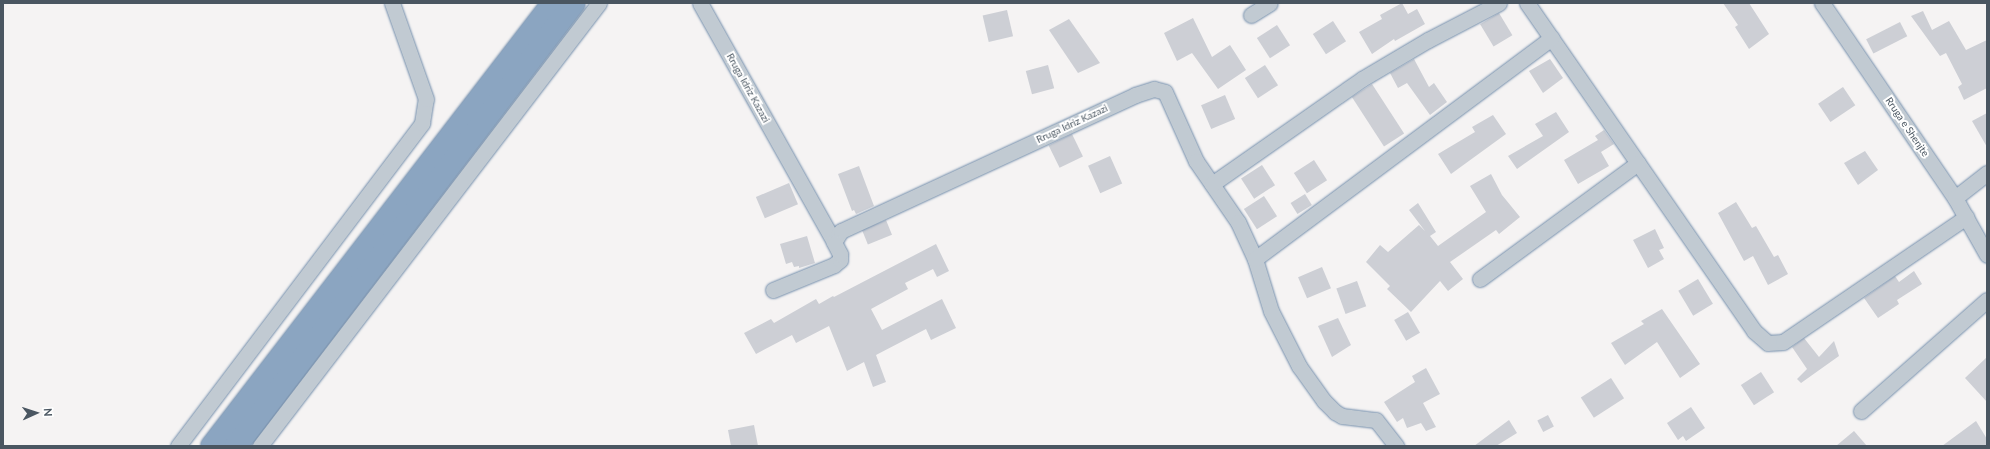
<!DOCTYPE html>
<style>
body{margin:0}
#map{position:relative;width:1990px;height:449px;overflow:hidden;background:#f5f3f3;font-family:Lato,sans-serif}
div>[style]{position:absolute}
.building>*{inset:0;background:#cdcfd5;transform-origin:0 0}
.roads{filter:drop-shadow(0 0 1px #7690ad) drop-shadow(0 0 1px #7690ad)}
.minor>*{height:15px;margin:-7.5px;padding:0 7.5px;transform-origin:7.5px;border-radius:7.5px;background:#c1cad2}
.highway>*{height:22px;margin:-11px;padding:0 11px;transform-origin:11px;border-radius:11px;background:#8ba5c1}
span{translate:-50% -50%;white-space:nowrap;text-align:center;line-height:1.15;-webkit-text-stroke:4px #fff;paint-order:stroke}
.street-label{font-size:10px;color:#4a5661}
.frame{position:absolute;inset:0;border:4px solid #4a5661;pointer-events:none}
.north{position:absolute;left:16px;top:393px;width:40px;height:40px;-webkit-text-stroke:3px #fff;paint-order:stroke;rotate:87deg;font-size:11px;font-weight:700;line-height:16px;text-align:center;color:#4a5661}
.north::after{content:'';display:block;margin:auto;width:14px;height:18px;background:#4a5661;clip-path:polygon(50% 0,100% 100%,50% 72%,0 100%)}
</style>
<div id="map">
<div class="building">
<i style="clip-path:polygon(1402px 3px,1408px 14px,1417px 9px,1425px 24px,1395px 41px,1394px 39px,1372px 54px,1359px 32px,1382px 19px,1380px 15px)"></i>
<i style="clip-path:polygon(1723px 3px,1749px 3px,1769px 34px,1749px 49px,1735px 27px,1738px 25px)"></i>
<i style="left:1007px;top:10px;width:27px;height:25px;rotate:77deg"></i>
<i style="clip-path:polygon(1923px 11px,1932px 30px,1949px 21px,1966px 50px,1987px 40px,1987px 88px,1964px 100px,1958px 87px,1962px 84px,1946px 53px,1940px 56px,1911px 16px)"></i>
<i style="left:1499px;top:13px;width:26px;height:22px;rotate:59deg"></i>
<i style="clip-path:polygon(1193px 18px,1212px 57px,1230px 45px,1246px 70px,1218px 89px,1192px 53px,1177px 61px,1164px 33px)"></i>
<i style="clip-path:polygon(1069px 19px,1100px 63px,1078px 73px,1049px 30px)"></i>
<i style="left:1333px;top:21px;width:24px;height:24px;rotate:57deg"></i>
<i style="left:1900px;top:22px;width:16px;height:38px;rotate:63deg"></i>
<i style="left:1277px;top:25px;width:24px;height:24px;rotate:57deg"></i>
<i style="clip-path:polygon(1414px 59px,1429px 87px,1434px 83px,1447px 102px,1430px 115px,1407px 83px,1398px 88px,1390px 73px)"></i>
<i style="clip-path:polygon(1550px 59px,1563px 78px,1543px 93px,1529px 71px)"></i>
<i style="left:1048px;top:65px;width:24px;height:23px;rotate:75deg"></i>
<i style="left:1265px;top:65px;width:24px;height:24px;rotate:57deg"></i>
<i style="left:1372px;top:84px;width:59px;height:24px;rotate:57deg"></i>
<i style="left:1843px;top:87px;width:22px;height:30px;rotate:56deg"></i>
<i style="left:1225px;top:95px;width:26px;height:26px;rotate:67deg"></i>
<i style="clip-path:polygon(1556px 112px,1569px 132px,1517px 169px,1508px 156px,1543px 136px,1535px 124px)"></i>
<i style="clip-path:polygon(1987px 113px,1987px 147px,1972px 121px)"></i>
<i style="clip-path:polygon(1493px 115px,1506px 134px,1451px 174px,1438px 154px,1475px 132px,1472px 127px)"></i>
<i style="clip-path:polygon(1604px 130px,1614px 144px,1601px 152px,1609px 166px,1578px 184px,1564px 160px,1598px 140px,1595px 136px)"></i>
<i style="left:1072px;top:134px;width:25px;height:26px;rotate:64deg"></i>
<i style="clip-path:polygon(1865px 151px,1878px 170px,1858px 185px,1844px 163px)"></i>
<i style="left:1110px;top:156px;width:30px;height:24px;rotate:66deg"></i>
<i style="left:1314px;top:160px;width:24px;height:24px;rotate:57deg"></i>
<i style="left:1262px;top:165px;width:24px;height:25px;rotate:57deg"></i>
<i style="clip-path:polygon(859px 166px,874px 206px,856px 214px,854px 210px,852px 211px,838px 174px)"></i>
<i style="clip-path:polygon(1491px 174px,1502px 195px,1520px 217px,1499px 234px,1496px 230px,1450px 262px,1463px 279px,1448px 291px,1440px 281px,1411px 312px,1387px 289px,1390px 286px,1366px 262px,1380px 245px,1388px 252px,1419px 225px,1425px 231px,1409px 210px,1418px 203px,1436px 232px,1430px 236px,1438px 246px,1486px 212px,1470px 186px)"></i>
<i style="left:789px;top:183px;width:23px;height:36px;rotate:67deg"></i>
<i style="left:1305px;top:194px;width:13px;height:17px;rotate:58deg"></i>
<i style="left:1264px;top:196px;width:24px;height:24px;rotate:57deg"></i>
<i style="clip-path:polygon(1736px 202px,1752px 228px,1756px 226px,1774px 257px,1778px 255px,1788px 274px,1768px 285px,1753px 256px,1744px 261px,1718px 213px)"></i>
<i style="left:886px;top:220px;width:16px;height:26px;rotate:68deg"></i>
<i style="clip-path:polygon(1655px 229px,1664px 248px,1659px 250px,1664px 259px,1648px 268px,1633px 240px)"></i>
<i style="clip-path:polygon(807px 236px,815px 263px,799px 268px,799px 266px,794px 267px,792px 262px,786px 264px,780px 244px)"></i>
<i style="clip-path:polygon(936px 244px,949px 271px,937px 277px,933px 269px,905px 283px,908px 289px,871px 309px,882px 330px,942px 299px,956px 328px,931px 340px,926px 329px,876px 355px,886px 382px,873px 387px,864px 362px,847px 371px,829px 326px,796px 343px,792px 335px,756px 354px,744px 333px,771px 319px,774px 323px,816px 299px,819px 304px,833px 296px,834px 297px)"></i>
<i style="left:1322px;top:267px;width:23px;height:26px;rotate:67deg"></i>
<i style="clip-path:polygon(1914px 271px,1922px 284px,1897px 300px,1899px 304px,1878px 318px,1864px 298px,1895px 276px,1899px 282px)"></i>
<i style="left:1698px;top:279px;width:29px;height:23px;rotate:59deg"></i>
<i style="left:1357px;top:281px;width:27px;height:22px;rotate:70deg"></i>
<i style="clip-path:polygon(1662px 309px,1700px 364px,1680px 378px,1657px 342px,1625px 365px,1611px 343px,1644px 324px,1641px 321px)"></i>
<i style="left:1408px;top:312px;width:24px;height:16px;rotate:60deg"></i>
<i style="clip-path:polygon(1338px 318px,1351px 345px,1332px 357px,1318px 326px)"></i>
<i style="clip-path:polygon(1804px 338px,1819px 357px,1834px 341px,1839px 356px,1801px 383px,1797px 379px,1807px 369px,1792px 347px)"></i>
<i style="clip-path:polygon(1987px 357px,1987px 402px,1965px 378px)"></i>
<i style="clip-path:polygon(1426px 368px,1440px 394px,1423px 403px,1436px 427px,1426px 431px,1421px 423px,1407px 428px,1403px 418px,1397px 422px,1384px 402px,1415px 382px,1412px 376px)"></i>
<i style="left:1761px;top:372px;width:24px;height:24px;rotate:57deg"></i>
<i style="left:1611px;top:378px;width:24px;height:36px;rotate:57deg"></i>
<i style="clip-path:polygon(1691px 407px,1705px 428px,1686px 441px,1683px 436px,1678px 440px,1667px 423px)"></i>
<i style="left:1548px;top:415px;width:13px;height:12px;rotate:63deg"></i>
<i style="clip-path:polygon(1509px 420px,1517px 433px,1496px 446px,1474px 446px)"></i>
<i style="clip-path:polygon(1976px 421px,1987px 439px,1987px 446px,1942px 446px)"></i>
<i style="clip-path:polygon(754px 425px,758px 446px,731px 446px,728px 430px)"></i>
<i style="clip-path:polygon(1854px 431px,1867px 446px,1836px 446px)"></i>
</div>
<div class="roads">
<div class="minor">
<i style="left:700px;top:3px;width:274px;rotate:60.7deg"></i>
<i style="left:834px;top:242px;width:13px;rotate:-58deg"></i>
<i style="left:841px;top:231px;width:324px;rotate:-24.8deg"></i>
<i style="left:1135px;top:95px;width:20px;rotate:-18deg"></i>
<i style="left:1154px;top:89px;width:11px;rotate:15deg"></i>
<i style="left:1165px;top:92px;width:76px;rotate:65.8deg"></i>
<i style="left:1196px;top:161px;width:74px;rotate:55.5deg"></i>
<i style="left:1238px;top:222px;width:41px;rotate:65.3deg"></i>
<i style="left:1255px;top:259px;width:54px;rotate:72.9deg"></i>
<i style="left:1271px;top:311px;width:62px;rotate:63deg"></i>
<i style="left:1299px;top:366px;width:43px;rotate:54.5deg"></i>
<i style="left:1324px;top:401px;width:16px;rotate:45deg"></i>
<i style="left:1335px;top:412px;width:8px;rotate:30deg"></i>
<i style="left:1342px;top:416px;width:34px;rotate:7deg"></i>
<i style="left:1376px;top:420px;width:33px;rotate:52deg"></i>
<i style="left:1527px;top:3px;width:399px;rotate:55.3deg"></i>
<i style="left:1754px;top:331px;width:18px;rotate:41deg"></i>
<i style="left:1768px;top:343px;width:15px;rotate:-4deg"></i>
<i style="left:1783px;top:342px;width:222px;rotate:-34.3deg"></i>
<i style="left:1822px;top:3px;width:236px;rotate:55.7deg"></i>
<i style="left:1955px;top:198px;width:65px;rotate:60.7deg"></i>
<i style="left:1251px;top:15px;width:22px;rotate:-32deg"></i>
<i style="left:1212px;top:184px;width:183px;rotate:-35deg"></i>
<i style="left:1362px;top:79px;width:77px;rotate:-30.6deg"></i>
<i style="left:1428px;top:40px;width:80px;rotate:-27.5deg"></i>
<i style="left:1955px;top:198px;width:41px;rotate:-38deg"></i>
<i style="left:1255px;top:259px;width:370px;rotate:-36.7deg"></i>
<i style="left:1480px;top:279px;width:196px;rotate:-36.3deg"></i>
<i style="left:773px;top:290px;width:66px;rotate:-22.3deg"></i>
<i style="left:834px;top:265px;width:8px;rotate:-40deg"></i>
<i style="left:840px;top:260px;width:6px;rotate:-90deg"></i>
<i style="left:840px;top:254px;width:13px;rotate:-117deg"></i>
<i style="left:1861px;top:411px;width:168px;rotate:-41.4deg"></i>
<i style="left:178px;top:446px;width:405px;rotate:-52.9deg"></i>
<i style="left:422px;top:123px;width:24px;rotate:-81deg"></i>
<i style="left:426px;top:99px;width:102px;rotate:-109.5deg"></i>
<i style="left:260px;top:446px;width:558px;rotate:-52.58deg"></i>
</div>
<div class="highway">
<i style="left:212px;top:446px;width:559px;rotate:-52.41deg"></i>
<i style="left:236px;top:446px;width:557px;rotate:-52.66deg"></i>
</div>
</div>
<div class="street-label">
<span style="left:748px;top:88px;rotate:61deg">Rruga Idriz Kazazi</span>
<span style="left:1072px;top:124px;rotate:-25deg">Rruga Idriz Kazazi</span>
<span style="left:1907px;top:127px;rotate:56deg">Rruga e Shenjte</span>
</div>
<div class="frame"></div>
<div class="north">N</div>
</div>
